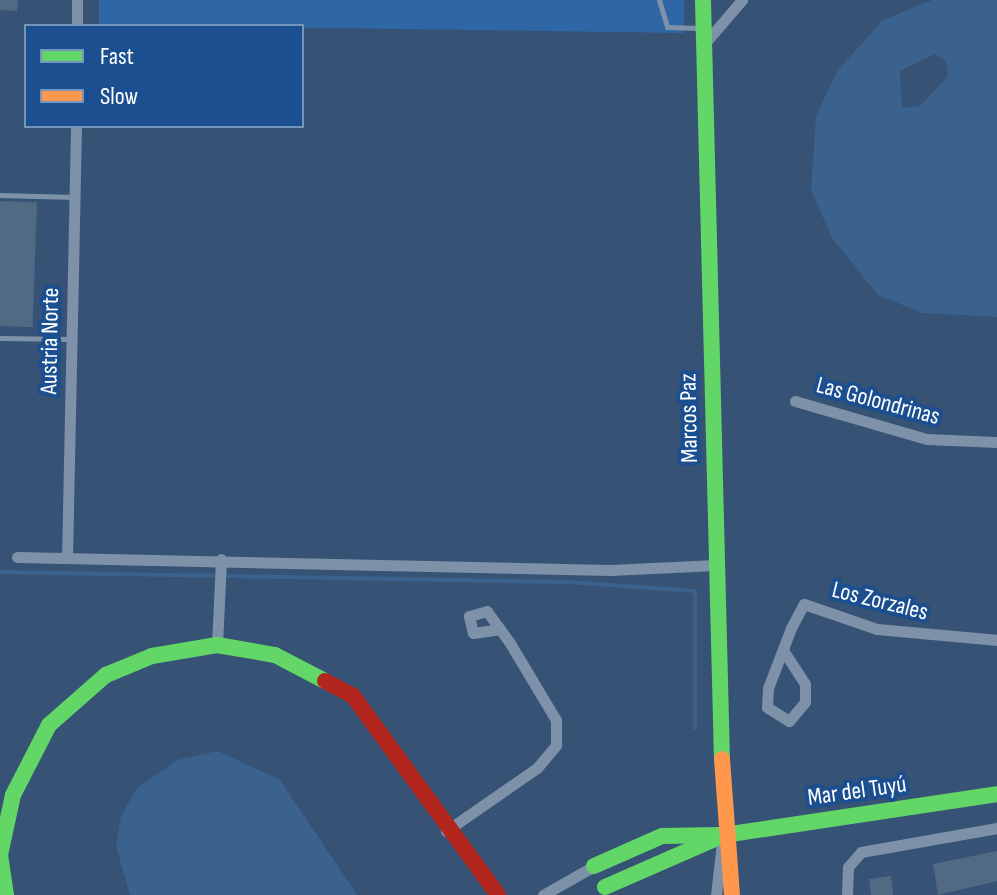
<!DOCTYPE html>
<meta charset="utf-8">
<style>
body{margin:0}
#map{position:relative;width:997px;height:895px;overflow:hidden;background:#365274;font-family:"Sofia Sans Condensed",sans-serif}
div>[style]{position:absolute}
.green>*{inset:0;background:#2f66a5}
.water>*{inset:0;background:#3b618d}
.stream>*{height:4px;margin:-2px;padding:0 2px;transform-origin:2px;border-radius:2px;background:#3b618d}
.building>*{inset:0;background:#526984;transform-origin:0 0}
.lane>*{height:5px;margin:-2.5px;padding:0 2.5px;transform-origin:2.5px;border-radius:2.5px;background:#7d92a8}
.street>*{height:11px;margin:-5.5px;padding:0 5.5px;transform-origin:5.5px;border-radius:5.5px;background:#7d92a8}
.fast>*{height:16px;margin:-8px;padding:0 8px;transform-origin:8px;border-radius:8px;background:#63d668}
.slow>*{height:16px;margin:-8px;padding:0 8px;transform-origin:8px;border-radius:8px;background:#ff974d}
.jam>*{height:16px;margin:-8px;padding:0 8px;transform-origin:8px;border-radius:8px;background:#b3261e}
span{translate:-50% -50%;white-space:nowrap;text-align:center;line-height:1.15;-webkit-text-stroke:8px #1b4f8f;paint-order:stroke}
.street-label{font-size:24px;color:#fff}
.legend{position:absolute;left:24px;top:24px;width:280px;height:104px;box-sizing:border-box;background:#1b4f8f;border:2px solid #7695bc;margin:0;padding:10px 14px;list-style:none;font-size:24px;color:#fff}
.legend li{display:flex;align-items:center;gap:16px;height:40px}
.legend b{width:40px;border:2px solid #7695bc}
</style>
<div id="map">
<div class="green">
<i style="clip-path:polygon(99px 0,684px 0,684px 33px,99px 25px)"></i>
</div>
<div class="water">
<i style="clip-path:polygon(evenodd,932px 0,997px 0,997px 317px,922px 313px,878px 295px,832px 238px,811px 190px,816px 116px,837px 71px,883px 20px,932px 0,935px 54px,946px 61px,948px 76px,920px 106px,902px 108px,900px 71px,935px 54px)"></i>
<i style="clip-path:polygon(218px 751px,280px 780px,357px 895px,130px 895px,116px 846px,121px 816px,137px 788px,177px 760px)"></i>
</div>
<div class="stream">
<i style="left:0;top:572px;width:568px;rotate:1.01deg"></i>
<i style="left:568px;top:582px;width:127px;rotate:4.1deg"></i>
<i style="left:695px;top:591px;width:137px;rotate:90deg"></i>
</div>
<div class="building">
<i style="clip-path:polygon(0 0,18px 0,17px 11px,0 10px)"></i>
<i style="left:0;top:201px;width:37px;height:125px;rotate:2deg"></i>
<i style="clip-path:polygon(997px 851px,997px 881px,938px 895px,933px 864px)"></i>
<i style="clip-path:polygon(891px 876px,893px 895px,871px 895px,869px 879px)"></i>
</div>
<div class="lane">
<i style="left:659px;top:0;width:28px;rotate:73deg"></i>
<i style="left:667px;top:27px;width:32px;rotate:2deg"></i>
<i style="left:0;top:195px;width:74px;rotate:1.5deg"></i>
<i style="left:0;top:338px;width:72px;rotate:0.8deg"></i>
</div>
<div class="street">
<i style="left:77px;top:26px;width:26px;rotate:-90deg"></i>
<i style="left:705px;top:43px;width:57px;rotate:-49.3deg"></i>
<i style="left:795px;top:401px;width:137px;rotate:16.1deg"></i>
<i style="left:927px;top:439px;width:70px;rotate:2.5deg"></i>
<i style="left:17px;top:557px;width:593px;rotate:1.26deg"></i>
<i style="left:610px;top:570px;width:106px;rotate:-2.7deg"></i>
<i style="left:67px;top:558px;width:432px;rotate:-88.8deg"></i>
<i style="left:217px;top:645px;width:86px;rotate:-87.3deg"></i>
<i style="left:783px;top:650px;width:40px;rotate:57.1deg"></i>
<i style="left:805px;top:684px;width:18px;rotate:90deg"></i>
<i style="left:805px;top:702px;width:25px;rotate:130deg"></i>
<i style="left:789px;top:721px;width:26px;rotate:-148deg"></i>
<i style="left:767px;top:707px;width:19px;rotate:-87deg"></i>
<i style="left:768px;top:688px;width:64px;rotate:-69deg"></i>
<i style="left:791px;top:628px;width:27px;rotate:-62deg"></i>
<i style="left:804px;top:604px;width:77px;rotate:18.9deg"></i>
<i style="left:877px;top:629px;width:121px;rotate:5.2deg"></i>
<i style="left:446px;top:831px;width:111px;rotate:-34.7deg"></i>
<i style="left:537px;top:768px;width:30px;rotate:-50deg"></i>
<i style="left:556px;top:745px;width:25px;rotate:-90deg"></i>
<i style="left:556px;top:720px;width:90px;rotate:-120.9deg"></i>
<i style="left:510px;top:643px;width:39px;rotate:-126deg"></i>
<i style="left:487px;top:611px;width:19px;rotate:164deg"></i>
<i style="left:469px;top:616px;width:17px;rotate:77deg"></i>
<i style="left:473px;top:633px;width:27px;rotate:-8deg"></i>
<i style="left:543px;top:895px;width:59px;rotate:-29.6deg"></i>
<i style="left:716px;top:895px;width:52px;rotate:-83.4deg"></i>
<i style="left:847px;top:895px;width:28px;rotate:-88deg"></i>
<i style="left:848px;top:867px;width:20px;rotate:-49deg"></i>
<i style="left:861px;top:852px;width:138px;rotate:-10deg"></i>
</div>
<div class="fast">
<i style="left:703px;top:0;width:759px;rotate:88.57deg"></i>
<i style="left:594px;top:866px;width:74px;rotate:-23.8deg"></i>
<i style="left:662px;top:836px;width:57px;rotate:-1deg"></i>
<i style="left:605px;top:887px;width:130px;rotate:-23.6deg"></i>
<i style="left:724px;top:835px;width:276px;rotate:-8.5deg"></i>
<i style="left:6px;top:895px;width:40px;rotate:-98.5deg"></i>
<i style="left:0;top:855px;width:61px;rotate:-77.8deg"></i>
<i style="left:13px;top:795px;width:79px;rotate:-62.8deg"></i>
<i style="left:49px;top:725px;width:76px;rotate:-41.3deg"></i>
<i style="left:106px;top:675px;width:50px;rotate:-22.4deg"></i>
<i style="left:152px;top:656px;width:66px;rotate:-9.6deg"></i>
<i style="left:217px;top:645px;width:59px;rotate:9.8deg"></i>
<i style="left:275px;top:655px;width:56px;rotate:27.5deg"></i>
</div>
<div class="slow">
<i style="left:722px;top:759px;width:136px;rotate:85.8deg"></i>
</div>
<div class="jam">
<i style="left:325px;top:681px;width:32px;rotate:28deg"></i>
<i style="left:353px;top:696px;width:246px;rotate:53.9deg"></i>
</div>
<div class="street-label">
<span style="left:50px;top:341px;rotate:-89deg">Austria Norte</span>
<span style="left:878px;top:401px;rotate:15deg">Las Golondrinas</span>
<span style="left:689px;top:418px;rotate:-91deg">Marcos Paz</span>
<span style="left:880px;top:601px;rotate:14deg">Los Zorzales</span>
<span style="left:857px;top:791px;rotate:-8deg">Mar del Tuyú</span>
</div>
<ul class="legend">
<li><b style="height:10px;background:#63d668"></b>Fast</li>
<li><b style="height:10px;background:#ff974d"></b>Slow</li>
</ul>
</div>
